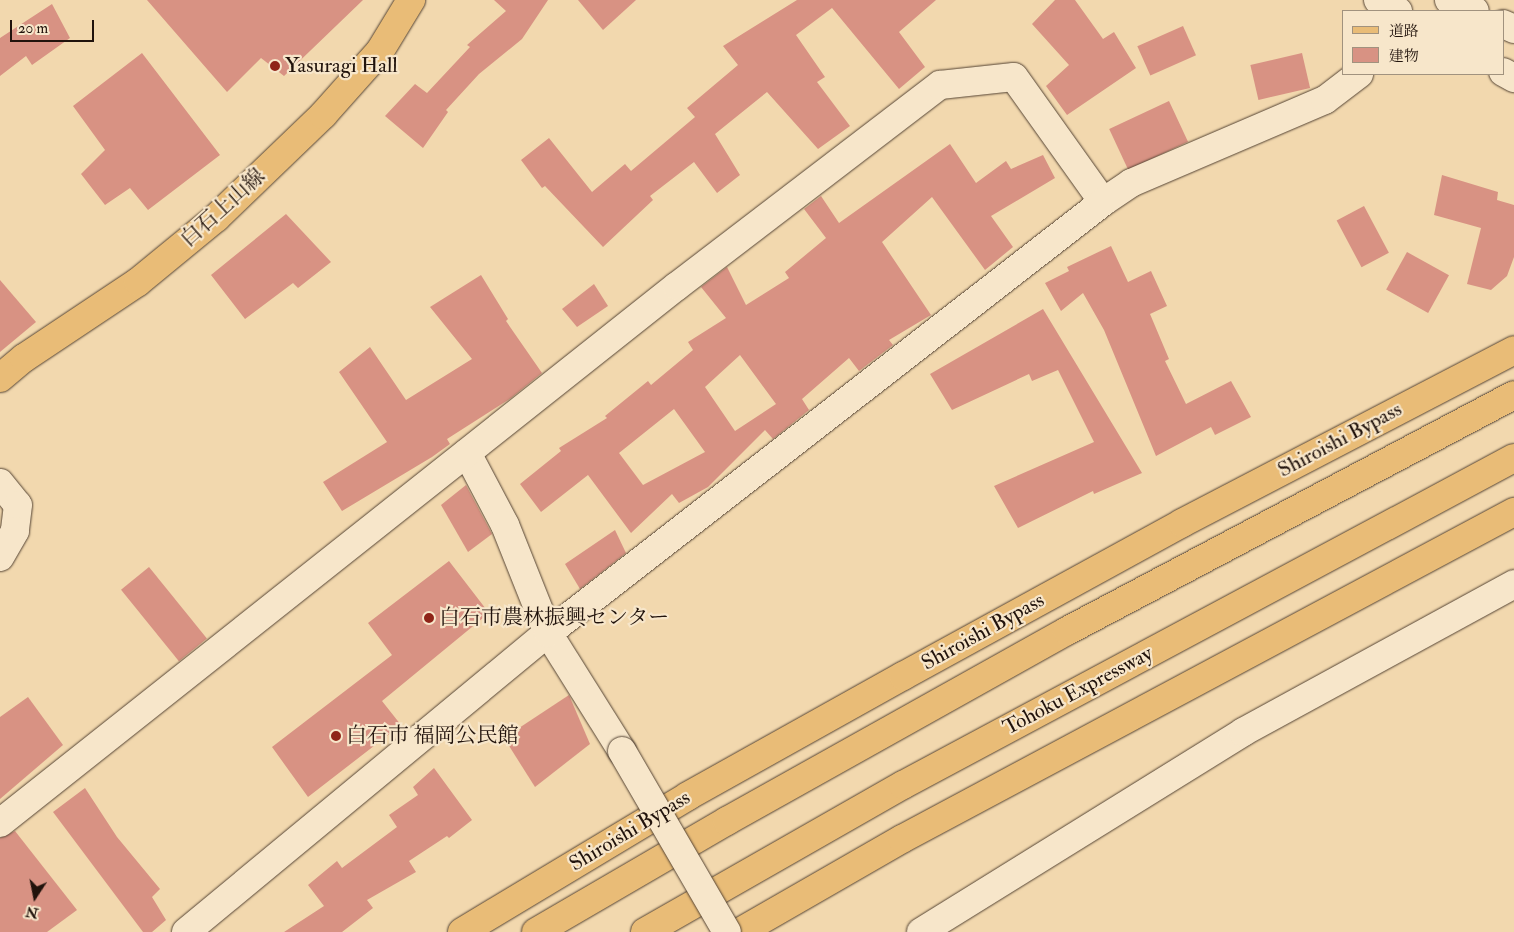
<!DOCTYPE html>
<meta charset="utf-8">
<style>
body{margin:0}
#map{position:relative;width:1514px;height:932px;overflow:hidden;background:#f2d8ae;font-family:"IM FELL Double Pica","Noto Serif JP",serif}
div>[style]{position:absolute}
.building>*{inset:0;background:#d89283;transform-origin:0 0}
.roads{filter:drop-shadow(0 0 1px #554434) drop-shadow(0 0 1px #554434)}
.minor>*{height:28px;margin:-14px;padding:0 14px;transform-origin:14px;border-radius:14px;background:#f7e6ca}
.primary>*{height:28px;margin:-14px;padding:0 14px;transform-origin:14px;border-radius:14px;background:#e9bc77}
.trunk>*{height:28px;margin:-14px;padding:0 14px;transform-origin:14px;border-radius:14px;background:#e9bc77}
.motorway>*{height:28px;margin:-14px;padding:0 14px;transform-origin:14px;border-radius:14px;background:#e9bc77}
.bridges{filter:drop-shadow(0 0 1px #554434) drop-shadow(0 0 1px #554434)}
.minor-bridge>*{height:28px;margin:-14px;padding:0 14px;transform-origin:14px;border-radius:14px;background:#f7e6ca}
.dots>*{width:14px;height:14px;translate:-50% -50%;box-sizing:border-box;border:2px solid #f7e6ca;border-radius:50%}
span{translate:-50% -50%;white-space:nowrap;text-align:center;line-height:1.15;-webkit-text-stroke:4.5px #f7e6ca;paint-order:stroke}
.poi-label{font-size:21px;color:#21130c}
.left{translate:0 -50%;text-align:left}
.street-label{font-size:21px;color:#21130c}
.legend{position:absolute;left:1342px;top:10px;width:162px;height:65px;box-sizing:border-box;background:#f7e6ca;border:1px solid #a1927e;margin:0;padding:6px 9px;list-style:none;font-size:15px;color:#21130c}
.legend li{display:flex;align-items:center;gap:10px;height:25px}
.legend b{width:25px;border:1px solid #a1927e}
.north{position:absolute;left:10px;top:872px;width:50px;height:50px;-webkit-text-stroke:4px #f7e6ca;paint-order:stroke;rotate:191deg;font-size:14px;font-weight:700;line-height:20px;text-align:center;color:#21130c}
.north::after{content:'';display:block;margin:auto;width:18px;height:22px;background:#21130c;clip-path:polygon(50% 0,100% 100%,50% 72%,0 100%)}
.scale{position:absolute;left:10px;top:20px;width:84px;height:22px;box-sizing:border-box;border:2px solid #21130c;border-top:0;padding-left:6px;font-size:15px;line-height:18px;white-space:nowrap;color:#21130c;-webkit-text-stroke:4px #f7e6ca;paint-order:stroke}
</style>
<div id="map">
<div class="building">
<i style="clip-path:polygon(147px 0,363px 0,284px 76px,261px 58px,227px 92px)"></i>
<i style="clip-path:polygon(494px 0,548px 0,522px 39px,479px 74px,446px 110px,448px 112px,423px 148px,385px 116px,415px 84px,427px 93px,470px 47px,467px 45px,506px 11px)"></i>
<i style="clip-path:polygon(578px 0,636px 0,603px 30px)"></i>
<i style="clip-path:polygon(797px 0,936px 0,899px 32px,925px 67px,899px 89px,832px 8px,796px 35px,825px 77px,817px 82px,850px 126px,818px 149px,767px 92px,715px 134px,740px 175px,717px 193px,694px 162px,650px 196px,653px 200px,603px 247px,545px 186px,542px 188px,521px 160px,549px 138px,592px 192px,625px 164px,631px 171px,695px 117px,687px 108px,738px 65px,723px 46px)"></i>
<i style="clip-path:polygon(1055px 0,1075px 0,1103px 39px,1114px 32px,1136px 68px,1067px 115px,1046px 86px,1069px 65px,1032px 24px)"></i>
<i style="clip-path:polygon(52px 4px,70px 38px,32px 65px,26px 56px,0 76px,0 38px)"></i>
<i style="left:1183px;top:26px;width:32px;height:50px;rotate:66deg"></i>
<i style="clip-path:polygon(142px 53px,220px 155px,148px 210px,130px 188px,105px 205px,81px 174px,105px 150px,73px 106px)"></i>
<i style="left:1302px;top:53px;width:36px;height:53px;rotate:77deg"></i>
<i style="left:1169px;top:101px;width:45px;height:66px;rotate:65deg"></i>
<i style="clip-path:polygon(evenodd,950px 144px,976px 183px,1006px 161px,1011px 169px,1043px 155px,1055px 178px,991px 216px,1013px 247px,985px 270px,932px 197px,882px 242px,931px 315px,889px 340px,893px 345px,859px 371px,849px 358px,802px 399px,809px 410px,773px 439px,765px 430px,708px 487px,679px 503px,672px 494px,631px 533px,588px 475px,541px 512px,520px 484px,561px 451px,559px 448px,607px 418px,605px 416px,648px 381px,651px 385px,693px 350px,688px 342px,726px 318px,701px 287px,727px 267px,746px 305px,789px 278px,785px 272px,826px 238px,804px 209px,821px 196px,839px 223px,950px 144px,740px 355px,776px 404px,735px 431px,705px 387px,740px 355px,950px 144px,674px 409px,705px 452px,643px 485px,619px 453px,674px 409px)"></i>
<i style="clip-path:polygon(1442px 175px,1498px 192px,1497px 200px,1514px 205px,1514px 257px,1507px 276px,1491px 290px,1467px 284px,1481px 228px,1434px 215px)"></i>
<i style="left:1364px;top:206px;width:53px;height:31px;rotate:62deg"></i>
<i style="clip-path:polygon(286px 214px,331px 262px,298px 288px,293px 283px,245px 319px,211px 275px)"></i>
<i style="clip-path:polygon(1111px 246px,1128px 282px,1151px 271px,1167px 306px,1150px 314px,1169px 359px,1165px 361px,1186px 404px,1231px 381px,1251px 417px,1215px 435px,1211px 427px,1156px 456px,1104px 330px,1083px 293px,1061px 311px,1045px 283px,1069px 271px,1067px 267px)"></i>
<i style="left:1407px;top:252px;width:48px;height:43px;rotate:29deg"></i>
<i style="clip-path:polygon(481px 275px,508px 319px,506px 321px,542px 373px,511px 398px,447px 439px,450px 444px,432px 457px,342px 511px,323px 482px,387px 442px,339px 372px,370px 347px,406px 400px,472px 359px,430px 307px)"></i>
<i style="clip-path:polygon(0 280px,36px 322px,0 352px)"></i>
<i style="clip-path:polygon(594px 284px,608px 306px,577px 327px,562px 309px)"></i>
<i style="clip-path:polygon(1043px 309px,1142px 473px,1094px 494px,1093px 491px,1018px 528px,994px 486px,1094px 442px,1058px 370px,1032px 381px,1029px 374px,952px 410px,930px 374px)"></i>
<i style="clip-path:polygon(466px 485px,492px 534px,468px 552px,441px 505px)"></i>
<i style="clip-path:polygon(615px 530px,626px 553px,580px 589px,565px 564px)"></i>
<i style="clip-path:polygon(449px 561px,489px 613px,382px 701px,401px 725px,308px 797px,272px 747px,392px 655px,368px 623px)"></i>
<i style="left:149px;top:567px;width:92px;height:36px;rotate:51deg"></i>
<i style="clip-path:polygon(569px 695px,590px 744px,535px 787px,504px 738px)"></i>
<i style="clip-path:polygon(28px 697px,63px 745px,0 799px,0 717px)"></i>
<i style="clip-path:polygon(434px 768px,472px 820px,449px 838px,447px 836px,409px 861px,416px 872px,367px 900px,373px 908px,342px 932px,284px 932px,324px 906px,308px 885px,337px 861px,342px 868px,397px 827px,389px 815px,418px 795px,413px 787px)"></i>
<i style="clip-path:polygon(85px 788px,117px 837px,160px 889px,152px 897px,166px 920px,152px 932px,143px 932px,53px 812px)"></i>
<i style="clip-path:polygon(15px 831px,77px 910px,47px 932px,0 932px,0 838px)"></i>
</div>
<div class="roads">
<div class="minor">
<i style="left:1378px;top:0;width:23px;rotate:29deg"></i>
<i style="left:1449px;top:0;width:28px;rotate:23deg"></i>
<i style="left:1503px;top:24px;width:12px;rotate:24deg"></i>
<i style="left:1503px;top:72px;width:13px;rotate:29deg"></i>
<i style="left:467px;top:453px;width:81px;rotate:62.2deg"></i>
<i style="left:505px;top:525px;width:116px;rotate:68.3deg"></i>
<i style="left:548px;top:633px;width:139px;rotate:57.9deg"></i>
<i style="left:0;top:483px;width:28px;rotate:51deg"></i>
<i style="left:18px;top:505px;width:26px;rotate:97deg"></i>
<i style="left:15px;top:531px;width:30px;rotate:120deg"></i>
<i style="left:0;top:823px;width:864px;rotate:-38.42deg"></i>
<i style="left:677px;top:286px;width:331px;rotate:-37.4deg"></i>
<i style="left:940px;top:85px;width:74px;rotate:-6.2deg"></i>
<i style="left:1014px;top:77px;width:153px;rotate:54.5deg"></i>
<i style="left:186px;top:932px;width:470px;rotate:-39.6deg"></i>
<i style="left:548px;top:633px;width:703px;rotate:-37.83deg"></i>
<i style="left:1103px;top:202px;width:34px;rotate:-34deg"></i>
<i style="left:1131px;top:183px;width:211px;rotate:-23.2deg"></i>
<i style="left:1325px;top:100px;width:43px;rotate:-37.4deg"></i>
<i style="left:921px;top:932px;width:379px;rotate:-31.8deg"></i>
<i style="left:1243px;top:732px;width:309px;rotate:-28.6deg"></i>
</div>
<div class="primary">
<i style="left:0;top:378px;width:31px;rotate:-40deg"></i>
<i style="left:24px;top:358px;width:137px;rotate:-33.7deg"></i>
<i style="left:138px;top:282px;width:101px;rotate:-39.4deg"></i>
<i style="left:216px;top:218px;width:149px;rotate:-43.9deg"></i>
<i style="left:323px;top:115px;width:86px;rotate:-48.3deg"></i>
<i style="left:380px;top:51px;width:60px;rotate:-58.7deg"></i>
</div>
<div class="trunk">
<i style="left:462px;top:932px;width:264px;rotate:-31deg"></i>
<i style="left:688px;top:796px;width:246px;rotate:-29.2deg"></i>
<i style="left:903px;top:676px;width:318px;rotate:-28.7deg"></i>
<i style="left:1182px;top:523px;width:374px;rotate:-27.5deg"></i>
<i style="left:536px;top:932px;width:221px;rotate:-30.2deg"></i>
<i style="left:727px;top:821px;width:389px;rotate:-29.2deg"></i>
<i style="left:1067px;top:631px;width:505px;rotate:-27.83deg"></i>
</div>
<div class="motorway">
<i style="left:645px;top:932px;width:297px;rotate:-29.7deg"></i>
<i style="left:903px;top:785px;width:693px;rotate:-28.16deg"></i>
<i style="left:740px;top:932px;width:187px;rotate:-29.9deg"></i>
<i style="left:902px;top:839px;width:694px;rotate:-28.12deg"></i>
</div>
</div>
<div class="bridges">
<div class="minor-bridge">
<i style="left:622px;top:751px;width:209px;rotate:59.9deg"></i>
</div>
</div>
<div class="dots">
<i style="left:275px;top:66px;background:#8f2418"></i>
<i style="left:429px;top:618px;background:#8f2418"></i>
<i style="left:336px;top:736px;background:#8f2418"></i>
</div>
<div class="poi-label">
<span class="left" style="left:285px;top:66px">Yasuragi Hall</span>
<span class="left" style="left:439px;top:618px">白石市農林振興センター</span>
<span class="left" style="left:346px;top:736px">白石市 福岡公民館</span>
</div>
<div class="street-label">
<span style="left:223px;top:208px;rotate:-42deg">白石上山線</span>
<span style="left:1340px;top:440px;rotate:-28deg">Shiroishi Bypass</span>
<span style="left:983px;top:632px;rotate:-29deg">Shiroishi Bypass</span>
<span style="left:1078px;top:691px;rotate:-28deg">Tohoku Expressway</span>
<span style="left:630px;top:831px;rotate:-31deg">Shiroishi Bypass</span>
</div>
<ul class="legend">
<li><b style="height:6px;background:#e9bc77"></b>道路</li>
<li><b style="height:14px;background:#d89283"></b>建物</li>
</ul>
<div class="north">N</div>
<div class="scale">20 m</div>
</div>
